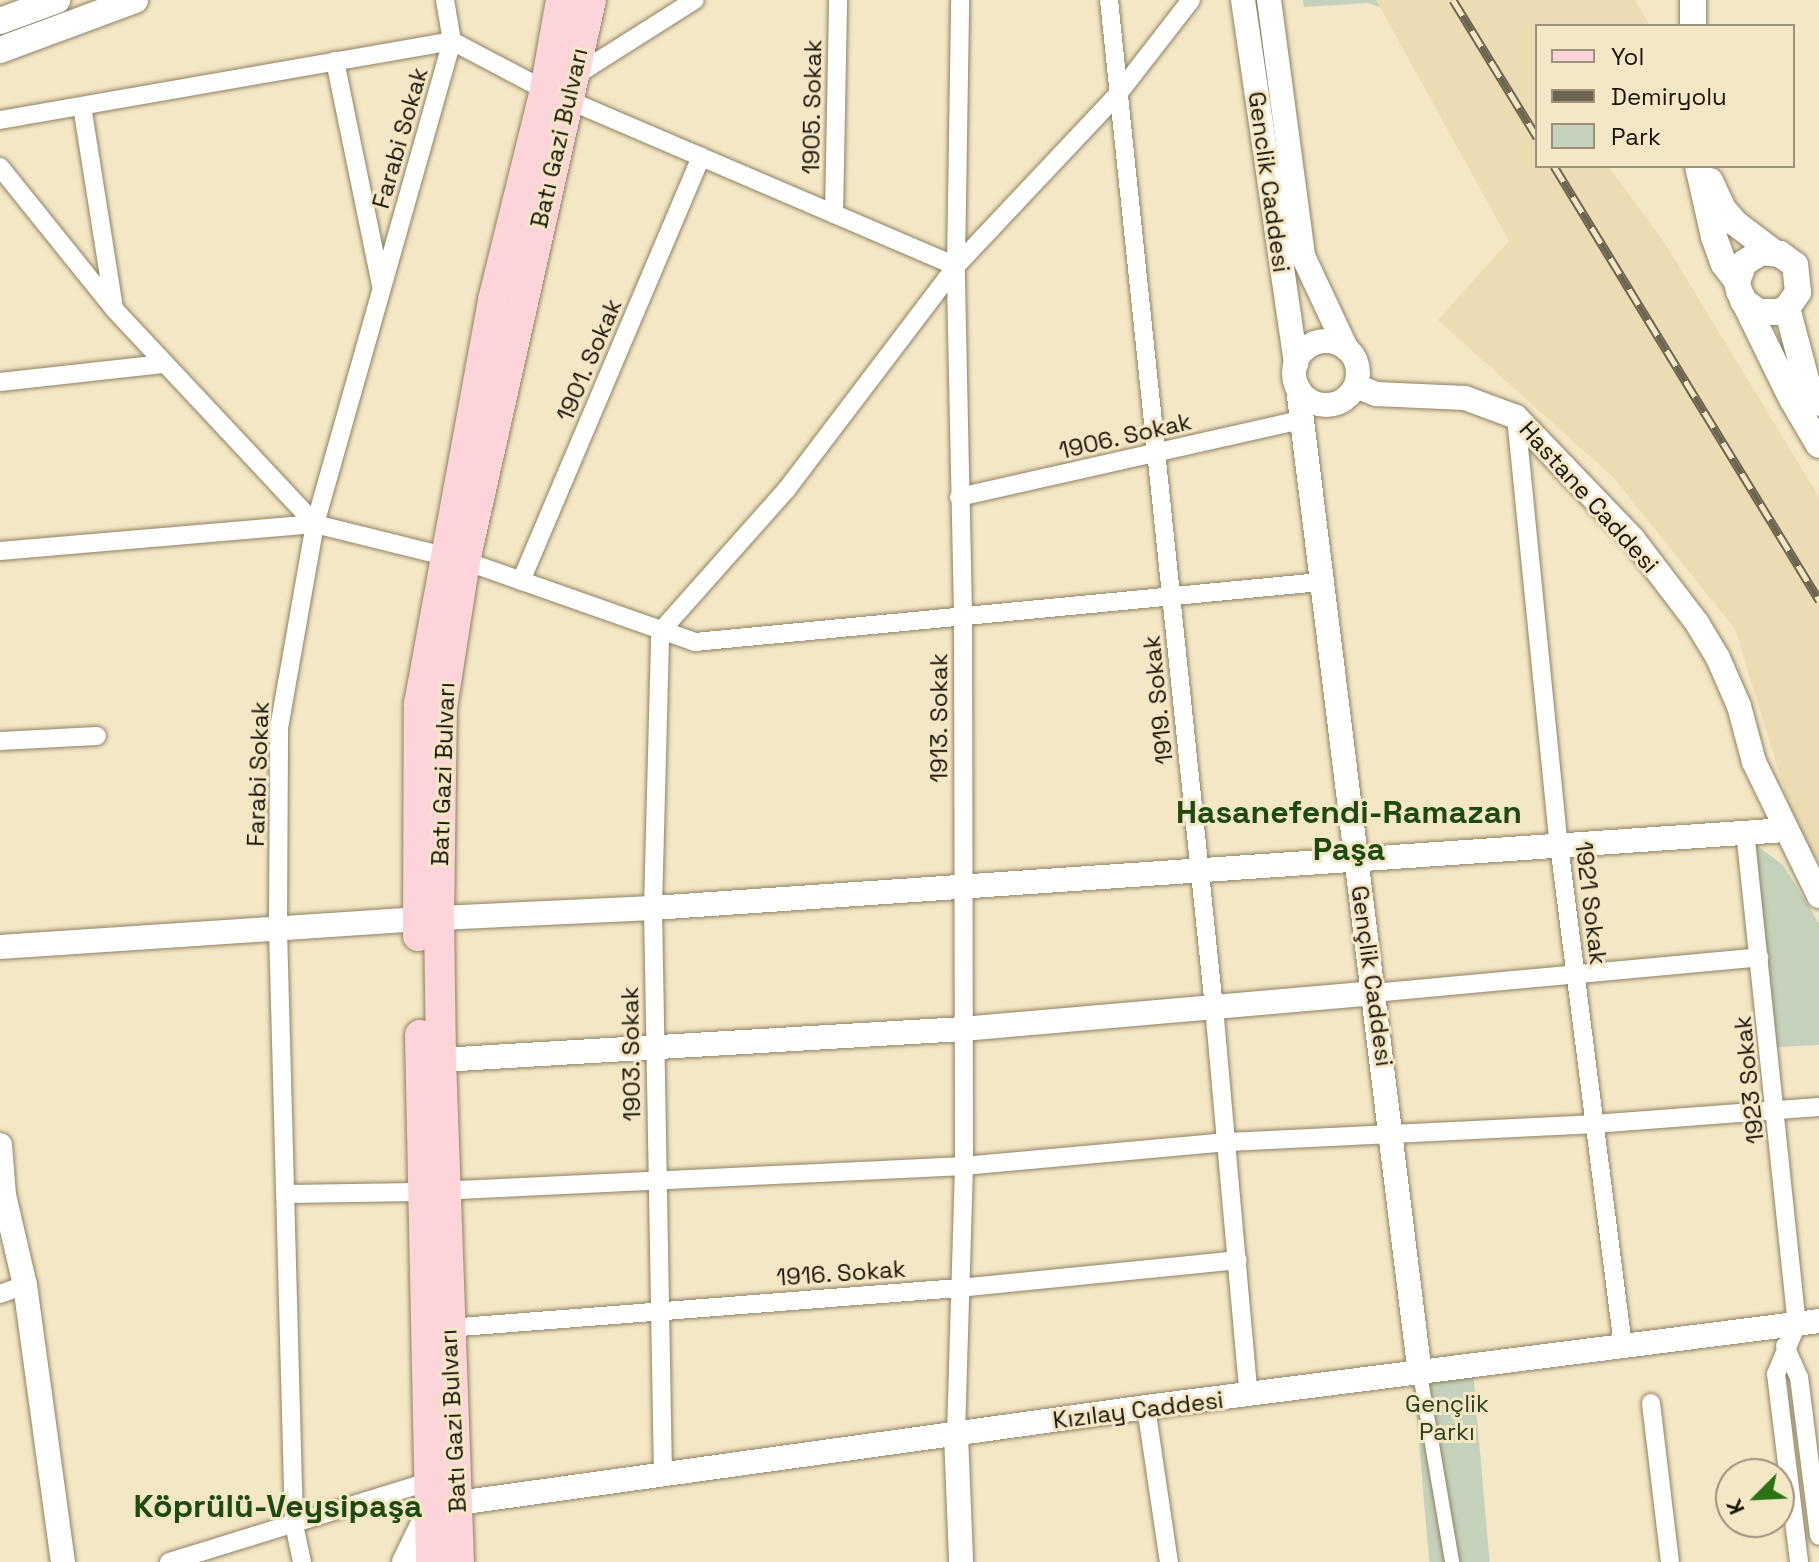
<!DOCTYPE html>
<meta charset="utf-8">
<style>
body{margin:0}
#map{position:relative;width:1819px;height:1562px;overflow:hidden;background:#f4e7c5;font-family:"Space Grotesk",sans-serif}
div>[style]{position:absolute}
.built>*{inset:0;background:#ecdcb3}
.green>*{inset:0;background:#c4d2bb;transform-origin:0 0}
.roads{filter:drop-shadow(0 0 2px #8e8263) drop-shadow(0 0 2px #8e8263)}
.pedestrian>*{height:14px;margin:-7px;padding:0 7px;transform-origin:7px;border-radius:7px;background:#fff}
.minor>*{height:18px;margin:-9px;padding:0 9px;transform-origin:9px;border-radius:9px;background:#fff}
.tertiary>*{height:24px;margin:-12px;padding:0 12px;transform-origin:12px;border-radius:12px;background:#fff}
.tertiary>.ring{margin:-12px;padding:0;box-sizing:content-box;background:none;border:24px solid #fff;border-radius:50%}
.secondary>*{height:26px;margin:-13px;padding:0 13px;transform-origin:13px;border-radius:13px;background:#fff}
.primary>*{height:30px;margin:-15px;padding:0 15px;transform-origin:15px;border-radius:15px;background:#fdd4da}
.rail>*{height:9px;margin-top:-4.5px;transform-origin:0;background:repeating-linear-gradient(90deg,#f4e7c5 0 18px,#6d6550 0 36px);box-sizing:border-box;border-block:2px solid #6d6550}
span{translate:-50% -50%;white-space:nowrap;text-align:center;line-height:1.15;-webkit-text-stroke:6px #f4e7c5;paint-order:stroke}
.street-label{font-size:24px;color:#181307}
.park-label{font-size:24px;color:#2c4219}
.district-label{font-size:32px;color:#1d4a0f;font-weight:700}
.legend{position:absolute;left:1535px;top:24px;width:260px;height:144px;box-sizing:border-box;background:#f4e7c5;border:2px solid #9c9279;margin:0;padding:10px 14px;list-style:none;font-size:24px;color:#181307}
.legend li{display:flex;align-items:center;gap:16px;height:40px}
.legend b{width:40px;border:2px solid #9c9279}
.north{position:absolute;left:1715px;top:1458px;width:80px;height:80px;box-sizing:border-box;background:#f4e7c5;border:2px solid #9c9279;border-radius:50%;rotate:246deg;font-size:22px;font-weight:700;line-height:32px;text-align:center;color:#181307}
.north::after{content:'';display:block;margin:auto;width:28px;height:36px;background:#2a7213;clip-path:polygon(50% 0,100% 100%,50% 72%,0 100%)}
</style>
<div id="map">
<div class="built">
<i style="clip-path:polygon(1376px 0,1635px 0,1650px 26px,1537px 26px,1537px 166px,1608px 166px,1666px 245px,1819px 497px,1819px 863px,1795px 824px,1735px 629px,1613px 477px,1438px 320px,1509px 241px)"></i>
</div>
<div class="green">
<i style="clip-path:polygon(1303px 0,1376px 0,1380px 7px,1368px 3px,1304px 7px)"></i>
<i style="clip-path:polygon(1756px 845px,1783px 865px,1819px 923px,1819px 1045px,1776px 1047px)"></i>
<i style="left:1473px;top:1372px;width:191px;height:60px;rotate:85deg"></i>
</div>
<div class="roads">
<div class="pedestrian">
<i style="left:1420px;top:1374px;width:191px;rotate:80.3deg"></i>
</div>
<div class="minor">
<i style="left:1109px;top:0;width:1012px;rotate:84.05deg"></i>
<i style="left:1214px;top:1007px;width:391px;rotate:84.9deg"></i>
<i style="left:335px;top:61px;width:230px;rotate:78.4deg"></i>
<i style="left:573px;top:77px;width:144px;rotate:-32.3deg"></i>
<i style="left:82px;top:106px;width:204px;rotate:81deg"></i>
<i style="left:0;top:120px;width:459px;rotate:-9.9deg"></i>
<i style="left:452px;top:41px;width:105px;rotate:27.8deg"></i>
<i style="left:545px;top:90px;width:447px;rotate:23.2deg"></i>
<i style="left:0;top:167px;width:182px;rotate:51.2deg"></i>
<i style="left:114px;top:309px;width:294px;rotate:46.9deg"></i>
<i style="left:834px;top:214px;width:214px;rotate:-88.9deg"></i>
<i style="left:0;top:382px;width:164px;rotate:-6.3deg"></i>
<i style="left:1516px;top:417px;width:430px;rotate:84.3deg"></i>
<i style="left:1559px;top:845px;width:505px;rotate:82.72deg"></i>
<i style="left:959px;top:497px;width:352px;rotate:-12.7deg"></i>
<i style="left:0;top:551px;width:316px;rotate:-4.9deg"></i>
<i style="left:315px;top:524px;width:154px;rotate:13.9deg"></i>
<i style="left:465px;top:561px;width:244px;rotate:19.4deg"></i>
<i style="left:695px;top:642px;width:628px;rotate:-5.48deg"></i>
<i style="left:521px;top:581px;width:461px;rotate:-67deg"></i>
<i style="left:0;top:741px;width:97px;rotate:-3deg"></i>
<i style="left:1745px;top:831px;width:496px;rotate:84deg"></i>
<i style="left:1797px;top:1324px;width:54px;rotate:112.8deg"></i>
<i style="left:1776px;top:1374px;width:189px;rotate:83deg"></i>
<i style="left:1374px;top:993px;width:387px;rotate:-5.3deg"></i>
<i style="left:287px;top:1194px;width:130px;rotate:-0.9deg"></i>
<i style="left:417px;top:1192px;width:548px;rotate:-2.72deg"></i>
<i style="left:964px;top:1166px;width:264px;rotate:-5.2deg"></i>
<i style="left:1227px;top:1142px;width:366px;rotate:-2.8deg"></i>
<i style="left:1593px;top:1124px;width:227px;rotate:-4.3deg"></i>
<i style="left:0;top:1294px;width:27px;rotate:-20deg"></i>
<i style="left:448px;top:1328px;width:513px;rotate:-4.48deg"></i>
<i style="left:959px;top:1288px;width:280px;rotate:-5.7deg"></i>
<i style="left:1785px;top:1346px;width:34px;rotate:66deg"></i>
<i style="left:1799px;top:1377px;width:160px;rotate:82.8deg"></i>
<i style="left:1651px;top:1403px;width:160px;rotate:83.2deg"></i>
<i style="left:1146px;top:1407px;width:157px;rotate:81.6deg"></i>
<i style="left:956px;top:1435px;width:269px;rotate:-88.3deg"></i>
<i style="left:964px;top:1166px;width:552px;rotate:-90.1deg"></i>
<i style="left:963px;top:614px;width:348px;rotate:-91.2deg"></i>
<i style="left:956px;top:266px;width:266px;rotate:-89.1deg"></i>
<i style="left:663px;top:1476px;width:568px;rotate:-91.01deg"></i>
<i style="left:653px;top:908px;width:276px;rotate:-88.5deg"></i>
<i style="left:660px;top:632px;width:191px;rotate:-48.4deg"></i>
<i style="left:787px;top:489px;width:280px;rotate:-52.8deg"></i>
<i style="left:956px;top:266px;width:236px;rotate:-46.7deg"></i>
<i style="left:1118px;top:94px;width:119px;rotate:-52.2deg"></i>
<i style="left:169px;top:1562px;width:274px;rotate:-17.2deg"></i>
<i style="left:431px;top:1481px;width:7px;rotate:45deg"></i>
<i style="left:302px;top:1562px;width:39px;rotate:-102deg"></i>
<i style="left:294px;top:1524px;width:594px;rotate:-91.54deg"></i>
<i style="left:278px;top:930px;width:202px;rotate:-89.7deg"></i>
<i style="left:279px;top:728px;width:207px;rotate:-80deg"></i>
<i style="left:315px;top:524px;width:502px;rotate:-74.16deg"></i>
<i style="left:452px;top:41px;width:42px;rotate:-99.7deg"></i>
</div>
<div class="tertiary">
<i style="left:1243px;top:0;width:368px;rotate:81.7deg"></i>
<i style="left:1269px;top:0;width:258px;rotate:82.4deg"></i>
<i style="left:1303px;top:256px;width:102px;rotate:64.9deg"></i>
<i class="ring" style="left:1294px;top:341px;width:40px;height:40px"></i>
<i style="left:1356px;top:386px;width:22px;rotate:22deg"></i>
<i style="left:1376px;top:394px;width:89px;rotate:2.6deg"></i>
<i style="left:1465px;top:398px;width:54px;rotate:20.4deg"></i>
<i style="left:1516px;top:417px;width:169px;rotate:46.2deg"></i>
<i style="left:1633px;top:539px;width:106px;rotate:52.7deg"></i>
<i style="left:1697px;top:623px;width:41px;rotate:59deg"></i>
<i style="left:1718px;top:658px;width:52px;rotate:66.4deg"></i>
<i style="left:1739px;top:706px;width:58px;rotate:75deg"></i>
<i style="left:1754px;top:762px;width:149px;rotate:64.1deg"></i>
<i style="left:1298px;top:388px;width:994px;rotate:82.95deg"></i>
<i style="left:0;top:947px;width:440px;rotate:-3.8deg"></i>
<i style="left:439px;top:918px;width:214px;rotate:-2.7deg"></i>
<i style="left:653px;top:908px;width:1136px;rotate:-3.94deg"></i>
<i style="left:441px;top:1060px;width:523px;rotate:-3.4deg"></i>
<i style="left:963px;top:1029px;width:413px;rotate:-5deg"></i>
<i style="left:0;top:1145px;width:50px;rotate:85.4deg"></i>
<i style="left:4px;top:1195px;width:92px;rotate:76.9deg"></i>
<i style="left:25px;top:1285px;width:280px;rotate:82.2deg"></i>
<i style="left:956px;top:1435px;width:127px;rotate:87.7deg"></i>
<i style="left:458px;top:1503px;width:695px;rotate:-7.94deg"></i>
<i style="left:1146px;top:1407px;width:678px;rotate:-7.28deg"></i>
<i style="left:404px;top:1562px;width:57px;rotate:-63.9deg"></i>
</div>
<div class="secondary">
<i style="left:1693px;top:0;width:26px;rotate:90deg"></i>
<i style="left:0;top:21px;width:61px;rotate:-20.2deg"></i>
<i style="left:0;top:50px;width:144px;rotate:-20.3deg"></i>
<i style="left:1698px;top:166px;width:73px;rotate:77.3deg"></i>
<i style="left:1714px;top:237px;width:29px;rotate:70deg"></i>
<i style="left:1724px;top:264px;width:21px;rotate:53deg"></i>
<i style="left:1710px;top:181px;width:31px;rotate:65deg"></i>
<i style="left:1723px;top:209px;width:18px;rotate:49deg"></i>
<i style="left:1735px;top:223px;width:46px;rotate:37.1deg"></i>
<i style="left:1743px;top:301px;width:19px;rotate:35deg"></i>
<i style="left:1759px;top:312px;width:19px"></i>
<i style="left:1778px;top:312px;width:10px;rotate:-24deg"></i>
<i style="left:1787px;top:308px;width:19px;rotate:-55deg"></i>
<i style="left:1798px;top:292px;width:27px;rotate:-96deg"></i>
<i style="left:1795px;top:265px;width:19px;rotate:-144deg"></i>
<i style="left:1780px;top:254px;width:19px;rotate:-174deg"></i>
<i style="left:1761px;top:252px;width:20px;rotate:147deg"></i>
<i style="left:1744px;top:263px;width:19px;rotate:111deg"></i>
<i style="left:1737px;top:281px;width:10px;rotate:79deg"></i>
<i style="left:1739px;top:291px;width:120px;rotate:63.9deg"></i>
<i style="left:1792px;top:399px;width:53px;rotate:59.6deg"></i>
<i style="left:1787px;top:308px;width:78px;rotate:75.1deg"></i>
<i style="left:1807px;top:383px;width:23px;rotate:59deg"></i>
</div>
<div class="primary">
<i style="left:418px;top:936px;width:232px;rotate:-89.8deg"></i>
<i style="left:419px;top:704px;width:411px;rotate:-79.6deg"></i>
<i style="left:493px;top:300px;width:216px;rotate:-76.1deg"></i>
<i style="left:545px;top:90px;width:91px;rotate:-79.9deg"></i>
<i style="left:420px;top:1035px;width:527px;rotate:88.8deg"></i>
<i style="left:459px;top:1562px;width:502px;rotate:-92.05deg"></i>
<i style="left:441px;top:1060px;width:142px;rotate:-90.8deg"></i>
<i style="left:439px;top:918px;width:210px;rotate:-89.2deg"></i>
<i style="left:442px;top:708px;width:149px;rotate:-81.1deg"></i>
<i style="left:465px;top:561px;width:575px;rotate:-77.34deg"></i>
</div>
</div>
<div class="rail">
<i style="left:1453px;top:0;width:161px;rotate:58.5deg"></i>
<i style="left:1554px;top:166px;width:509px;rotate:58.59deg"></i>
</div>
<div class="street-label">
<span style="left:812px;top:107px;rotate:-89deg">1905. Sokak</span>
<span style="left:400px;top:138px;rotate:-74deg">Farabi Sokak</span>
<span style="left:559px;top:138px;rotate:-77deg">Batı Gazi Bulvarı</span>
<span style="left:1269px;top:182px;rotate:82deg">Genclik Caddesi</span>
<span style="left:589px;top:360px;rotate:-67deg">1901. Sokak</span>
<span style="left:1125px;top:436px;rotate:-13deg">1906. Sokak</span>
<span style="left:1589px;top:497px;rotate:48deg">Hastane Caddesi</span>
<span style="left:1158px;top:700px;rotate:-96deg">1919. Sokak</span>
<span style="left:939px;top:718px;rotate:-90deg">1913. Sokak</span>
<span style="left:258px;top:774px;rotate:-88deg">Farabi Sokak</span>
<span style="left:443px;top:774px;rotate:-88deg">Batı Gazi Bulvarı</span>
<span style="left:1591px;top:903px;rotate:83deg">1921 Sokak</span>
<span style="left:1372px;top:976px;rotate:82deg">Gençlik Caddesi</span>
<span style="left:631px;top:1054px;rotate:-91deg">1903. Sokak</span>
<span style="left:1749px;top:1080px;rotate:-96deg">1923 Sokak</span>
<span style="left:841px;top:1273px;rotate:-4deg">1916. Sokak</span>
<span style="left:1138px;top:1410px;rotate:-7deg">Kızılay Caddesi</span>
<span style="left:453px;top:1421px;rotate:-93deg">Batı Gazi Bulvarı</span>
</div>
<div class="park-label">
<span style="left:1447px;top:1418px">Gençlik<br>Parkı</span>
</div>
<div class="district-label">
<span style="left:1349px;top:831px">Hasanefendi-Ramazan<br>Paşa</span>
<span style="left:278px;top:1506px">Köprülü-Veysipaşa</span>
</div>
<ul class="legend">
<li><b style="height:10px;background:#fdd4da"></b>Yol</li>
<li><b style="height:10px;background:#6d6550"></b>Demiryolu</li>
<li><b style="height:22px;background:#c4d2bb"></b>Park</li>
</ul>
<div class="north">K</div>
</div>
